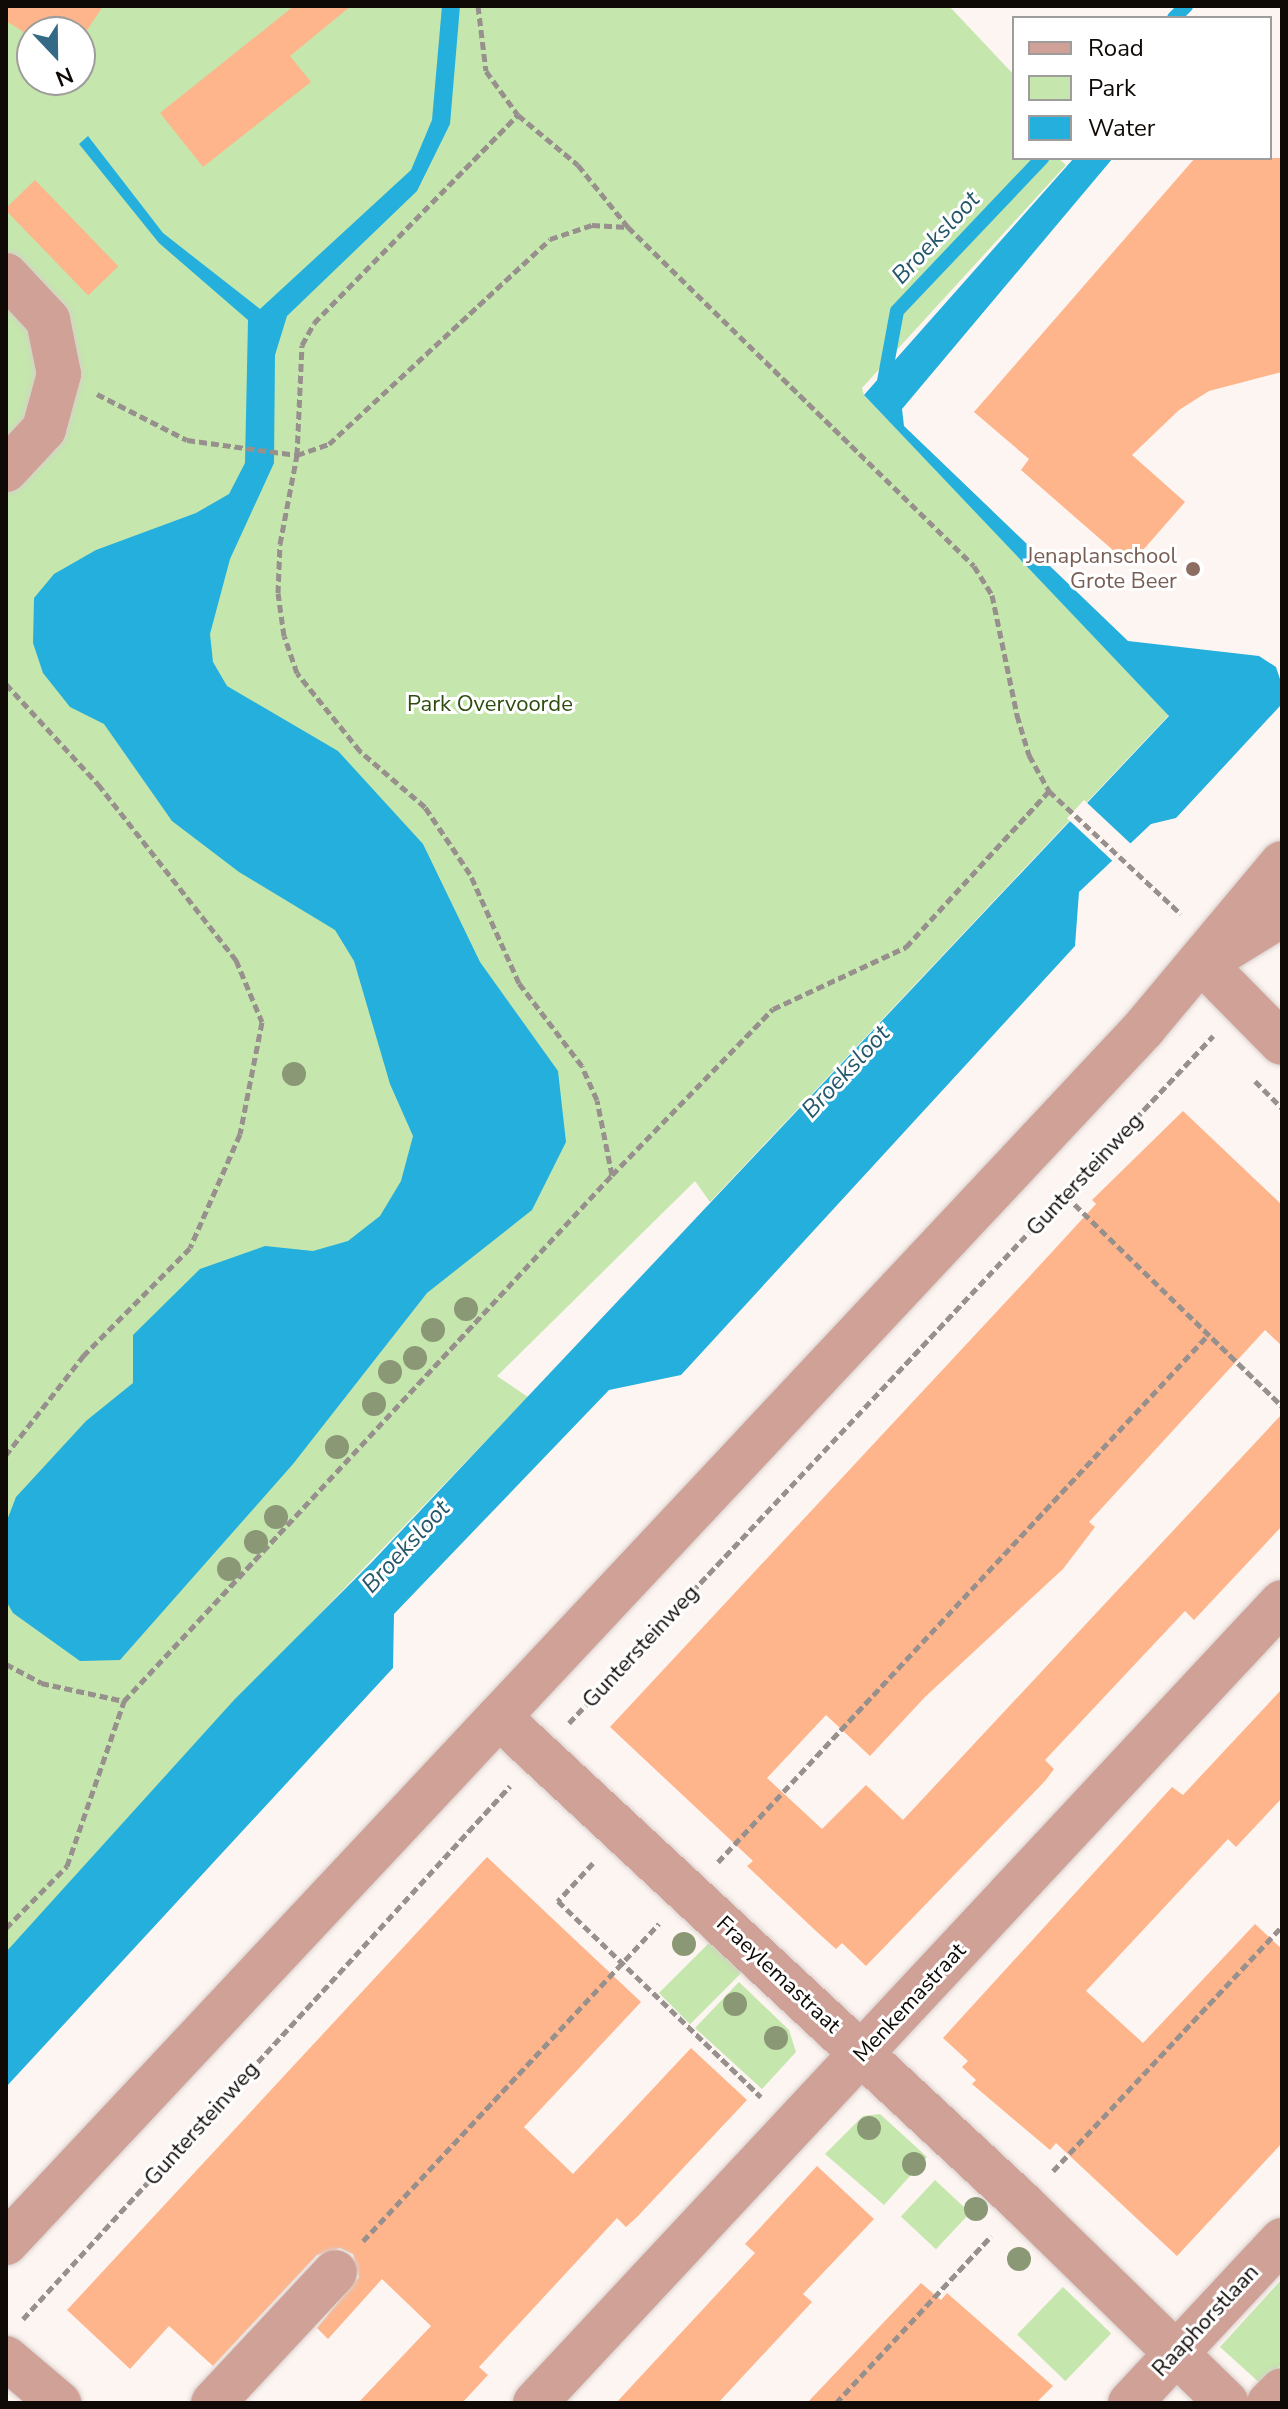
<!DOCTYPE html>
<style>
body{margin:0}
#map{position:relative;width:1288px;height:2409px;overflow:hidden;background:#fdf5f1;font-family:"Nunito Sans",sans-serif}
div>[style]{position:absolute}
.green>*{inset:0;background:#c5e6ad;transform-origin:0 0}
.water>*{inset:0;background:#24afdc}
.pier>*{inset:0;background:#fdf5f1;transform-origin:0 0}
.stream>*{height:14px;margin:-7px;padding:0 7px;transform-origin:7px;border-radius:7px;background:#24afdc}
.building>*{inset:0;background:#feb58b;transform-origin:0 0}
.path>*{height:5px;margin-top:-2.5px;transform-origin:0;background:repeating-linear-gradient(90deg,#97908d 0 8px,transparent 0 12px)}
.roads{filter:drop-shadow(0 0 2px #d7cfcc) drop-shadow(0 0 2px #d7cfcc)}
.minor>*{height:44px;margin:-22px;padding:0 22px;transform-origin:22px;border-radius:22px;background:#d0a297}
.trees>*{width:24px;height:24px;margin:-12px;border-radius:50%;background:#8b9875}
.dots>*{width:22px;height:22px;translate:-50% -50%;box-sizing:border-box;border:4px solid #fff;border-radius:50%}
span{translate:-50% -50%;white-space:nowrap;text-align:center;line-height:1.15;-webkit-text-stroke:6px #fff;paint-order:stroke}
.education-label{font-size:22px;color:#785e54}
.right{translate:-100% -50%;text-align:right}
.park-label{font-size:22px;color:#2e4c0f}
.street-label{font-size:22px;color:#100a07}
.water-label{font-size:24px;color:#24576a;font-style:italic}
.frame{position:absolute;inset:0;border:8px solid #100a07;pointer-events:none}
.legend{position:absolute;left:1012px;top:16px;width:260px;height:144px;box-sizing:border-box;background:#fff;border:2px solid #9f9d9c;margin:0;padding:10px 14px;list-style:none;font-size:24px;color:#100a07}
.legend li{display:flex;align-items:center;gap:16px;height:40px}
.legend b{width:40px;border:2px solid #9f9d9c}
.north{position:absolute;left:16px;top:16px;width:80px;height:80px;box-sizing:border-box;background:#fff;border:2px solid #9f9d9c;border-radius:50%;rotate:158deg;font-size:22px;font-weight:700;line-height:32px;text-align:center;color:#100a07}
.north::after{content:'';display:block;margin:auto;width:28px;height:36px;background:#356a86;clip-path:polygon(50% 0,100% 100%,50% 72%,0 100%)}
</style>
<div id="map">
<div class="green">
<i style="clip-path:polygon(evenodd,6px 6px,949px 6px,1014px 75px,1014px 158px,1058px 158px,1066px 165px,862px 388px,864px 395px,1169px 715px,710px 1202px,695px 1181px,497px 1376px,528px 1397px,193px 1746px,150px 1804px,6px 1970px,6px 6px,32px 32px,80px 32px,80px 80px,32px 80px,32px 32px)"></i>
<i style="left:712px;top:1940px;width:44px;height:75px;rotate:45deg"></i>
<i style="clip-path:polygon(739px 1982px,789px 2030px,796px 2052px,762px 2089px,695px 2028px)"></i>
<i style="clip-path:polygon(880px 2114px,927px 2157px,884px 2205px,825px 2154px,863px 2116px)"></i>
<i style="left:935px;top:2180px;width:48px;height:50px;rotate:43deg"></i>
<i style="clip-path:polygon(1282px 2279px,1282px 2364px,1262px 2385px,1220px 2347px)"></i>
<i style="left:1063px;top:2287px;width:67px;height:66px;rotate:44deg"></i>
</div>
<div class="water">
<i style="clip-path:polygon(442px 6px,460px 6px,450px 124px,417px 191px,287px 316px,275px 355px,274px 463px,230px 559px,210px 634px,213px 662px,227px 686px,338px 751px,423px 844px,480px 962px,558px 1071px,566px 1142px,532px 1210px,427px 1293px,293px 1464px,120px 1660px,80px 1661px,13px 1613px,6px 1601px,6px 1523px,16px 1497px,86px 1421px,133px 1383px,133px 1335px,200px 1269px,265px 1246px,313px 1251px,348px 1241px,380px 1216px,401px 1181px,413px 1136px,390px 1084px,354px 961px,335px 930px,239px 872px,172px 821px,104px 724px,70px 707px,43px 673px,33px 643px,34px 598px,54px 574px,96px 550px,196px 513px,229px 494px,245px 463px,248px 320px,159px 243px,79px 144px,88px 136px,163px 233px,260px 309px,411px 170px,432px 120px)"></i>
<i style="clip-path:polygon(1074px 158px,1113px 158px,902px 409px,904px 426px,1128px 641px,1259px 656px,1276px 667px,1282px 685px,1280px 706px,1176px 818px,1151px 824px,1079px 892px,1075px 946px,681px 1375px,609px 1390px,394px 1614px,393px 1668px,6px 2087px,6px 1952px,234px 1700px,371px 1563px,1169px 716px,864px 395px)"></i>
</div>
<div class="pier">
<i style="left:1084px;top:800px;width:68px;height:25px;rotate:43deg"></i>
</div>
<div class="stream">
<i style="left:1174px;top:18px;width:17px;rotate:-45deg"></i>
<i style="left:882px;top:392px;width:82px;rotate:-79.5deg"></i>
<i style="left:897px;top:311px;width:211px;rotate:-46.5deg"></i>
</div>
<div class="building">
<i style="clip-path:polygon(6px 6px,103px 6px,80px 41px,80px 32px,32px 32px,32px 37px,6px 21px)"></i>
<i style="clip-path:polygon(294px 6px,351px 6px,290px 56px,311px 82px,203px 167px,160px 113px)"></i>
<i style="clip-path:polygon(1195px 158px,1282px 158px,1282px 372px,1209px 391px,1179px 410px,1132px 455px,1185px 502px,1130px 565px,1021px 470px,1029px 459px,974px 412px)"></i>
<i style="left:35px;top:180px;width:120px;height:42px;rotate:46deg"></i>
<i style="clip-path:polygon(1183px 1111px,1282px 1205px,1282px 1346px,1265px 1330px,1089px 1522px,1095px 1527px,1063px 1569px,925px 1697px,870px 1756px,826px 1715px,767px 1778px,822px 1829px,866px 1785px,903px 1820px,1282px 1414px,1282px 1526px,1194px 1620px,1185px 1611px,1138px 1661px,1045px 1760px,1054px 1769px,1045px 1781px,866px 1966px,842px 1943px,836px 1949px,816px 1931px,747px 1866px,753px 1861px,610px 1727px,1029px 1277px,1096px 1204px,1092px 1200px)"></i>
<i style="clip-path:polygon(1282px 1689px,1282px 1798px,1236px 1847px,1228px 1839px,1086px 1991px,1143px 2043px,1255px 1924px,1282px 1949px,1282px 2143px,1177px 2256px,1056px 2143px,1050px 2150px,972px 2084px,976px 2080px,962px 2067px,968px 2061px,943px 2038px,1172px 1787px,1183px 1795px)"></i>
<i style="clip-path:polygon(487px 1857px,641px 2002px,524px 2127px,573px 2174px,691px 2048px,747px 2100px,637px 2217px,626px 2227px,617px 2218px,479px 2367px,488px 2375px,462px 2403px,358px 2403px,431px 2326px,382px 2279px,328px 2339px,317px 2328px,359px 2277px,353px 2254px,340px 2248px,317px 2255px,213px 2366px,169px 2326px,130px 2369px,67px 2310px)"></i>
<i style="clip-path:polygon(817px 2166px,874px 2219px,803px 2294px,812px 2302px,718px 2403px,616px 2403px,755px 2253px,745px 2244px)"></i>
<i style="clip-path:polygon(921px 2283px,941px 2300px,947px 2293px,1053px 2386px,1036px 2403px,807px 2403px)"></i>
</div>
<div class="path">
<i style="left:478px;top:6px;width:65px;rotate:83deg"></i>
<i style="left:486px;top:71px;width:54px;rotate:54deg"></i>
<i style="left:518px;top:115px;width:78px;rotate:39.8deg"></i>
<i style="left:578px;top:165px;width:80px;rotate:51.1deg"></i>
<i style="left:628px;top:227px;width:484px;rotate:44.4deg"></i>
<i style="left:974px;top:566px;width:34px;rotate:58deg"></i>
<i style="left:992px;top:595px;width:123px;rotate:78.2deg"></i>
<i style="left:1017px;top:715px;width:42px;rotate:73.3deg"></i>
<i style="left:1029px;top:755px;width:41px;rotate:60.9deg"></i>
<i style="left:1049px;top:791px;width:180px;rotate:43deg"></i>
<i style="left:97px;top:394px;width:101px;rotate:27.1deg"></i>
<i style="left:187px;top:440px;width:111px;rotate:7.8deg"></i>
<i style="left:297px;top:455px;width:110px;rotate:-87.4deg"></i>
<i style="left:302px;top:345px;width:25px;rotate:-61deg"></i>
<i style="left:314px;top:323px;width:291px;rotate:-45.6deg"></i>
<i style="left:6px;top:684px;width:136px;rotate:47.4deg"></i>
<i style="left:98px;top:784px;width:224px;rotate:51.9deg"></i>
<i style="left:236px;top:960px;width:67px;rotate:67.2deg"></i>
<i style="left:262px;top:1022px;width:114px;rotate:101.1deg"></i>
<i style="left:240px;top:1134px;width:124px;rotate:113.7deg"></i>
<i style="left:190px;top:1248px;width:151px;rotate:134.7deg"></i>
<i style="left:84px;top:1355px;width:127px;rotate:128deg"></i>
<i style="left:1255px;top:1081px;width:38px;rotate:45deg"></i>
<i style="left:612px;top:1175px;width:76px;rotate:-101.3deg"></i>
<i style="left:597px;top:1100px;width:37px;rotate:-114deg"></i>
<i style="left:582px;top:1066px;width:104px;rotate:-127.2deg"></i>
<i style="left:519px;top:983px;width:120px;rotate:-114.2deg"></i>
<i style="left:470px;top:874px;width:81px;rotate:-123.9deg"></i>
<i style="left:425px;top:807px;width:86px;rotate:-139.3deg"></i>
<i style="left:360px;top:751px;width:100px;rotate:-128.9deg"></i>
<i style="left:297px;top:673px;width:39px;rotate:-109deg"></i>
<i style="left:284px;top:636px;width:43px;rotate:-97.9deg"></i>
<i style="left:278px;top:593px;width:49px;rotate:-87.7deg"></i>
<i style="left:280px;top:544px;width:91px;rotate:-79.2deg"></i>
<i style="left:297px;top:455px;width:34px;rotate:-19deg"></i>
<i style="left:329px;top:444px;width:301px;rotate:-42.8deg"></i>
<i style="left:550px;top:239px;width:44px;rotate:-18.4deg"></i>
<i style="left:592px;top:225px;width:36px;rotate:3deg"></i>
<i style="left:1066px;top:1196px;width:301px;rotate:44.2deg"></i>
<i style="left:6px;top:1664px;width:40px;rotate:28deg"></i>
<i style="left:41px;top:1683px;width:85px;rotate:12.2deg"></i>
<i style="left:569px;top:1723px;width:942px;rotate:-46.85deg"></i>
<i style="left:718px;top:1862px;width:720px;rotate:-47.08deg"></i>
<i style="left:593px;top:1863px;width:52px;rotate:132.6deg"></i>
<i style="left:558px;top:1901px;width:282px;rotate:44deg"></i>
<i style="left:6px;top:1928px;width:87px;rotate:-45.5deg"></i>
<i style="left:67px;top:1866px;width:175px;rotate:-70.9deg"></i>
<i style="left:124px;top:1701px;width:718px;rotate:-47.15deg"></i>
<i style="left:612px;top:1175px;width:231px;rotate:-45.9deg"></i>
<i style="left:773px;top:1009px;width:147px;rotate:-25deg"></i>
<i style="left:906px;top:947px;width:212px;rotate:-47.5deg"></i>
<i style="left:1053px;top:2171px;width:335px;rotate:-46.9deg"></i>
<i style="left:363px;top:2241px;width:434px;rotate:-47deg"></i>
<i style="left:23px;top:2319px;width:722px;rotate:-47.58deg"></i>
<i style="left:836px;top:2403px;width:228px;rotate:-47.1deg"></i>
</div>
<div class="roads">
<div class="minor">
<i style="left:6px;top:275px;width:62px;rotate:47deg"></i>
<i style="left:48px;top:320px;width:55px;rotate:78.5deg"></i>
<i style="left:59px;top:374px;width:57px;rotate:105.3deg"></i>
<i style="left:44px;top:429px;width:56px;rotate:132.8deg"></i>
<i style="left:1212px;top:958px;width:82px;rotate:-31.6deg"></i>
<i style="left:1203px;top:963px;width:112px;rotate:45.4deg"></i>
<i style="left:499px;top:1717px;width:714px;rotate:42.9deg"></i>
<i style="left:1022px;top:2203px;width:286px;rotate:44.3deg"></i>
<i style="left:6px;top:2243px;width:1665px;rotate:-46.87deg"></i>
<i style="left:1144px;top:1028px;width:215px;rotate:-50.1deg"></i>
<i style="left:6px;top:2358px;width:70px;rotate:40.3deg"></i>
<i style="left:213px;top:2403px;width:179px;rotate:-47deg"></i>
<i style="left:535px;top:2403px;width:1095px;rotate:-47deg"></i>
<i style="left:1130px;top:2403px;width:223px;rotate:-47deg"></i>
<i style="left:1269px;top:2403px;width:18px;rotate:-45deg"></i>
</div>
</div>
<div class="trees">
<i style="left:294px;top:1074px"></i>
<i style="left:466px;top:1309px"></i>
<i style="left:433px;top:1330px"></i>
<i style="left:415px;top:1358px"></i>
<i style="left:390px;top:1372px"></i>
<i style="left:374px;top:1404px"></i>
<i style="left:337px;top:1447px"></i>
<i style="left:276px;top:1517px"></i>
<i style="left:256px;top:1542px"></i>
<i style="left:229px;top:1569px"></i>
<i style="left:684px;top:1944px"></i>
<i style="left:735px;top:2004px"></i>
<i style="left:776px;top:2038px"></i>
<i style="left:869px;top:2128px"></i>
<i style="left:914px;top:2164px"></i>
<i style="left:976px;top:2209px"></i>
<i style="left:1019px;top:2259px"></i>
</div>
<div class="dots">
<i style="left:1193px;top:569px;background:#8d6e63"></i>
</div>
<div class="education-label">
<span class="right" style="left:1177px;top:569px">Jenaplanschool<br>Grote Beer</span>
</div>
<div class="park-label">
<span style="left:490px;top:705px">Park Overvoorde</span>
</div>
<div class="street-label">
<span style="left:1085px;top:1175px;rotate:-47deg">Guntersteinweg</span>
<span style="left:641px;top:1647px;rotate:-47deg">Guntersteinweg</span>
<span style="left:778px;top:1975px;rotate:43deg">Fraeylemastraat</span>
<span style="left:910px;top:2003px;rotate:-47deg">Menkemastraat</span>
<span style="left:202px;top:2124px;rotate:-48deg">Guntersteinweg</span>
<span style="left:1206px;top:2321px;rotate:-47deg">Raaphorstlaan</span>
</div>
<div class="water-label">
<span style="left:936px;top:238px;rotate:-47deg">Broeksloot</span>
<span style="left:846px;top:1072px;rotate:-47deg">Broeksloot</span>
<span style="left:406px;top:1547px;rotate:-47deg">Broeksloot</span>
</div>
<div class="frame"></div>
<ul class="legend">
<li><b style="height:10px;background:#d0a297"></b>Road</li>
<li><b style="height:22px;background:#c5e6ad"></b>Park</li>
<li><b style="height:22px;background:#24afdc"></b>Water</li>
</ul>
<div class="north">N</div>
</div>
